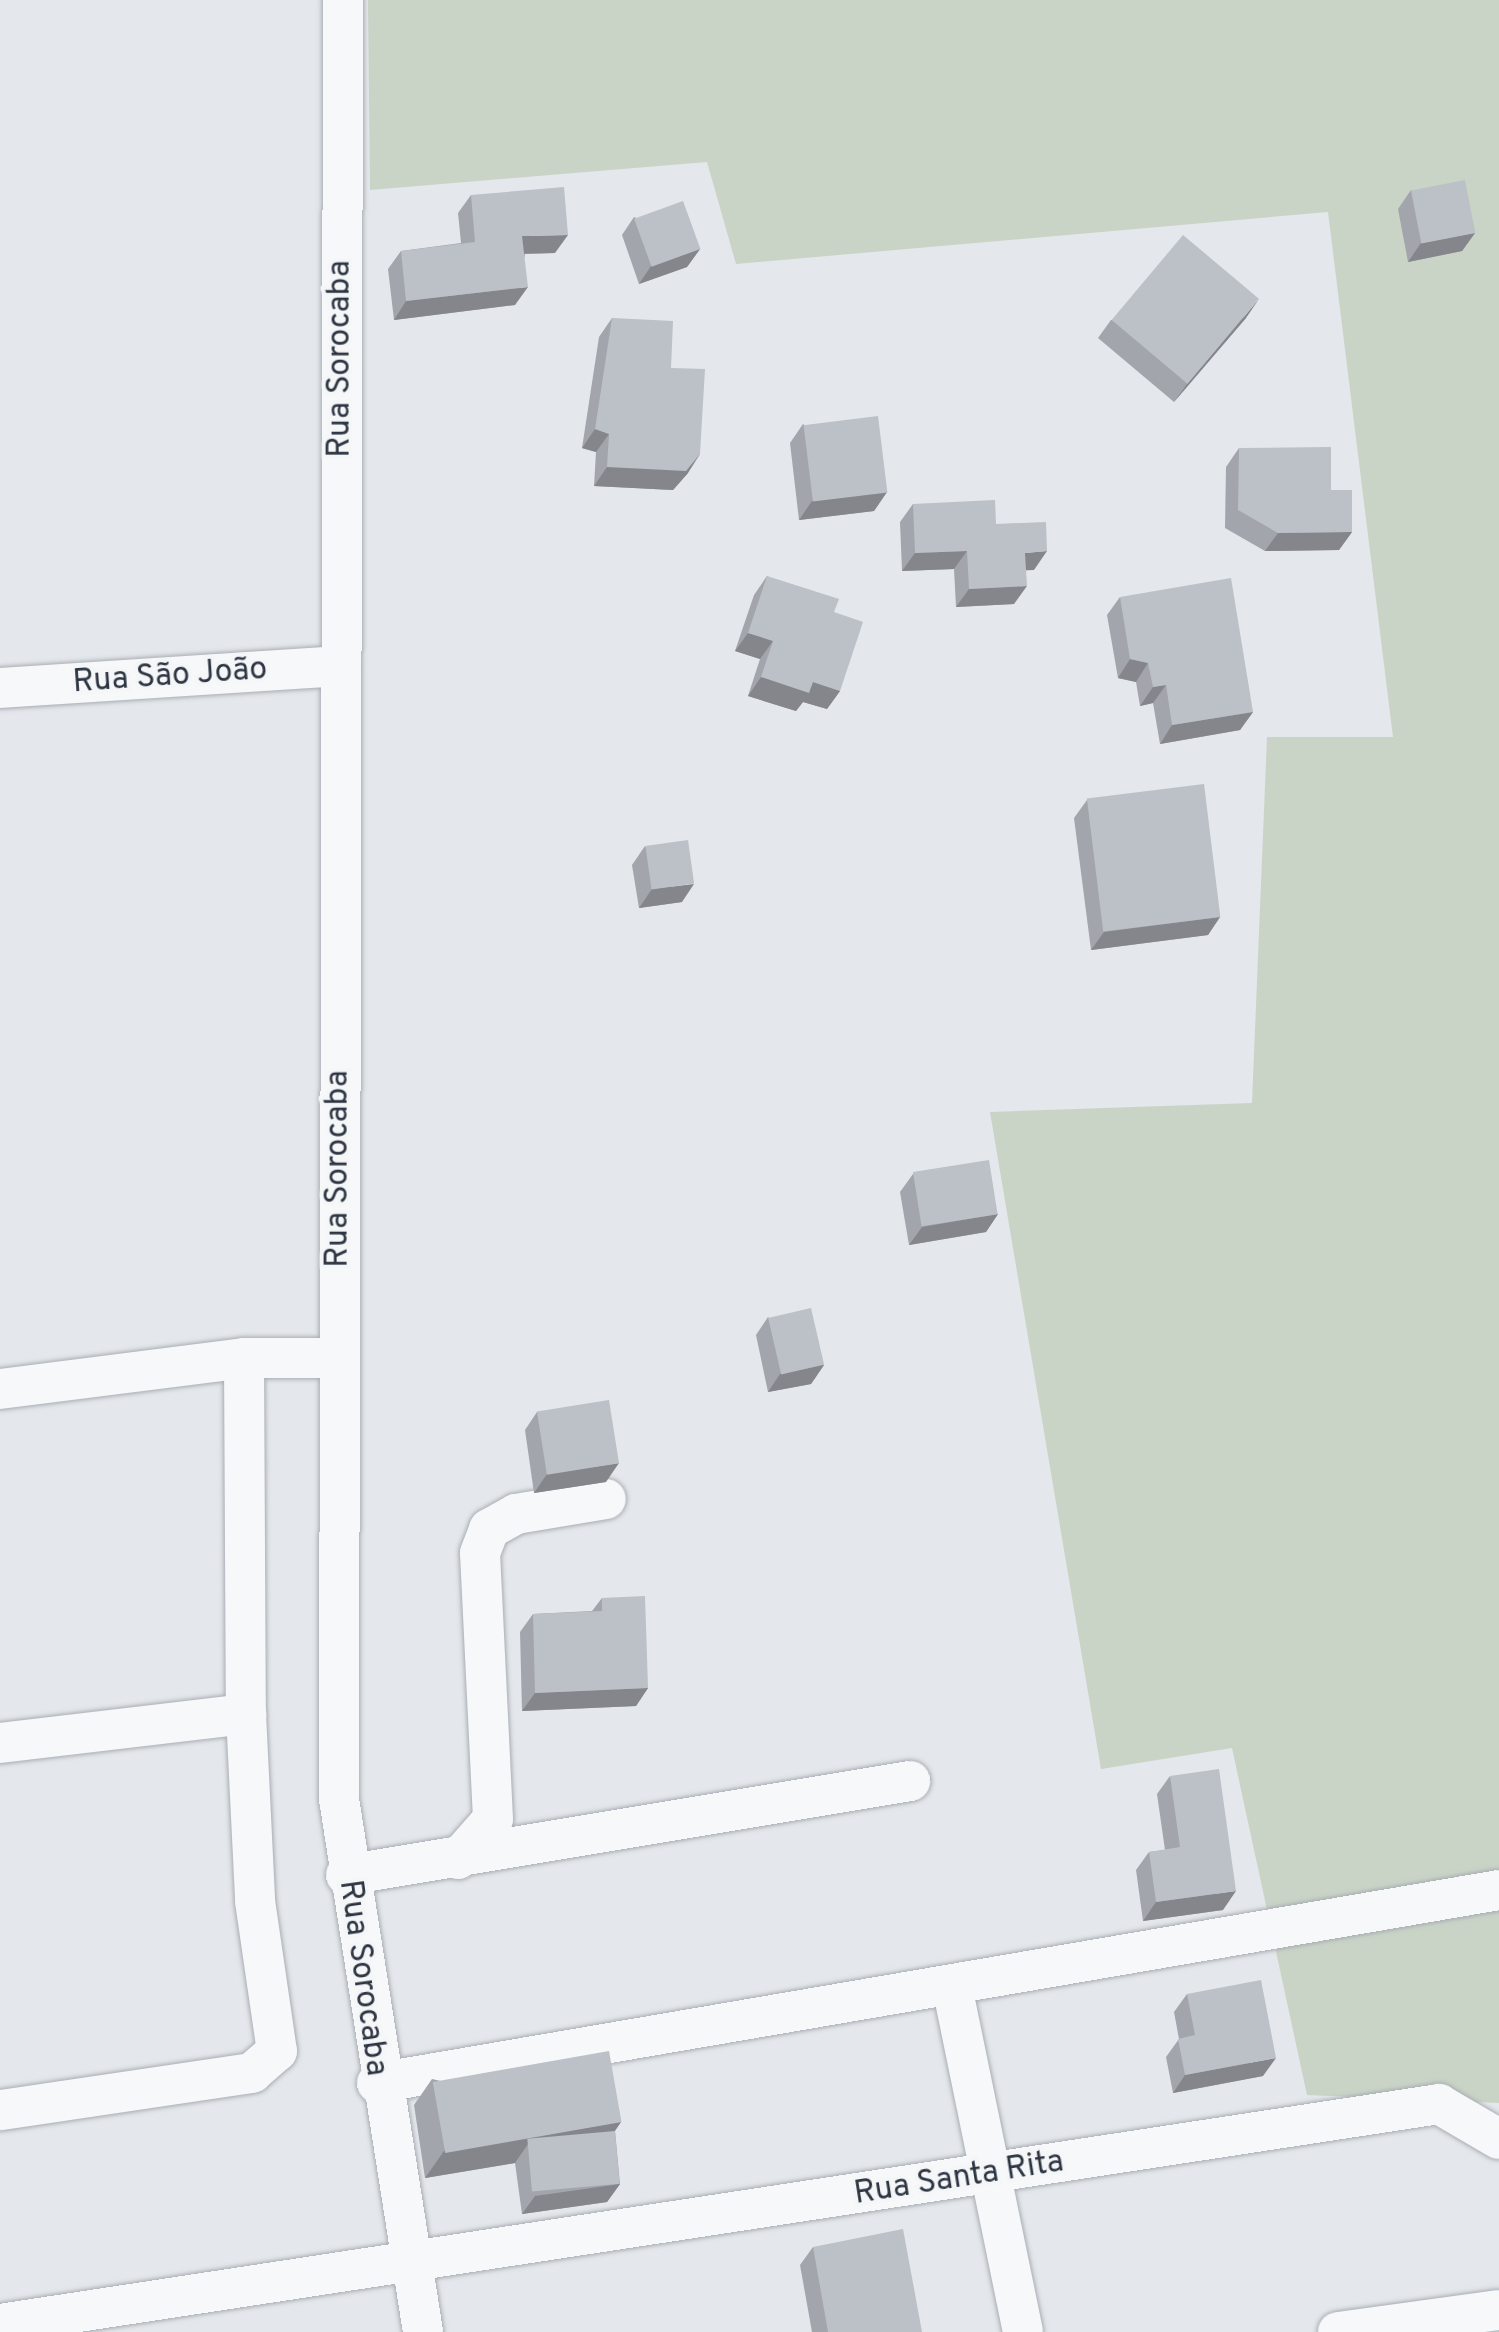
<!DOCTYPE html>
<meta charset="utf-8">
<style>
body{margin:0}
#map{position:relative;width:1499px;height:2332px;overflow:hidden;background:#e4e7eb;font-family:Overpass,sans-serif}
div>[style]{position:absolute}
.green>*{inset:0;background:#cad4c6}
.roads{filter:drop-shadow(0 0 2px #a9aeb5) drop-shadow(0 0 2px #a9aeb5)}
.minor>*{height:40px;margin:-20px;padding:0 20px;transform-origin:20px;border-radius:20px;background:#f7f8f9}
.wall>*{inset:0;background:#a2a5ab}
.shaded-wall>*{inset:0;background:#84868b}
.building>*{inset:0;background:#bcc0c7;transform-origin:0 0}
span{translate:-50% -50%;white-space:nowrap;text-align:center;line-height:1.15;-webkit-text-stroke:8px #f4f6f8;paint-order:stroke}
.street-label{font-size:32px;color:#2d3542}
</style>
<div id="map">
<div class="green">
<i style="clip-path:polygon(368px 0,1499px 0,1499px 2103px,1307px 2095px,1232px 1748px,1101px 1769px,990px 1112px,1252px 1103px,1267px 737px,1393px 737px,1328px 212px,736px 264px,707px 162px,370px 190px)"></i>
</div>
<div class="roads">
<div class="minor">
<i style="left:343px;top:0;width:1799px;rotate:90.13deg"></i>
<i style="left:339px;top:1799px;width:540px;rotate:81.04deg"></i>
<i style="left:0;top:688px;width:341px;rotate:-3.7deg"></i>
<i style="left:244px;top:1358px;width:95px"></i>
<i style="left:0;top:1389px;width:246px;rotate:-7.2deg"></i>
<i style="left:244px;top:1358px;width:356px;rotate:89.7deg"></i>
<i style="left:246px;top:1714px;width:187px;rotate:87.2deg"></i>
<i style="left:255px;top:1901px;width:152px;rotate:81.7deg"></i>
<i style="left:277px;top:2051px;width:33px;rotate:139deg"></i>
<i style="left:252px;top:2073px;width:255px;rotate:171.6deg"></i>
<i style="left:0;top:1743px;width:248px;rotate:-6.7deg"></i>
<i style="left:458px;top:1859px;width:53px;rotate:-48.8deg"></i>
<i style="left:493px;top:1819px;width:266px;rotate:-92.8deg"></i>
<i style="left:480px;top:1553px;width:26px;rotate:-69deg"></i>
<i style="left:489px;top:1529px;width:31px;rotate:-29deg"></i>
<i style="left:516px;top:1514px;width:91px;rotate:-9.5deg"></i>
<i style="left:346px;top:1875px;width:572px;rotate:-9.46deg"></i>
<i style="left:952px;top:1986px;width:353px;rotate:78.4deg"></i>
<i style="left:377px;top:2083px;width:1138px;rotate:-9.76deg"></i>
<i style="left:0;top:2324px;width:1456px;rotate:-8.69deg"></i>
<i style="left:1439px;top:2104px;width:69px;rotate:30.3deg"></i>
<i style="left:1338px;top:2332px;width:162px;rotate:-7.8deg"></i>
</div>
</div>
<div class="wall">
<i style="clip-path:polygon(1411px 190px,1475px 233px,1462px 251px,1408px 262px,1398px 209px)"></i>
<i style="clip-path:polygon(471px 195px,555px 253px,525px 254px,515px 305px,394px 320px,388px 269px,401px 251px,461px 243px,458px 213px)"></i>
<i style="clip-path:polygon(634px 217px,700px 249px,687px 267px,639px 284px,622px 235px)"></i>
<i style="clip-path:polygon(612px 318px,671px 368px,688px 473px,673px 490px,594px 486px,596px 452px,582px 448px,599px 337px)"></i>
<i style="clip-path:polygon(1246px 318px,1174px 402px,1098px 338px,1111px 320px)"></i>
<i style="clip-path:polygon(803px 424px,887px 492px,874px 511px,799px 520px,790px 443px)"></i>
<i style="clip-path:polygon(1239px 448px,1331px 490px,1352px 532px,1339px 550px,1265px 551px,1225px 528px,1226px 467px)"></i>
<i style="clip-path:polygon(913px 504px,996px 524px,1034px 570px,1026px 570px,1014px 604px,956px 607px,954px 569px,902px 571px,900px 522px)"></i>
<i style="clip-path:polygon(767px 576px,834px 612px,840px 691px,827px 709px,803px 702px,796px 711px,748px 696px,760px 659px,735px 651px,754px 595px)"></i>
<i style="clip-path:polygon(1120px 597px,1253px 712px,1240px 730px,1160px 744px,1153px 703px,1140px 706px,1136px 682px,1118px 678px,1107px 615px)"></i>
<i style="clip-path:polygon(1087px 800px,1220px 917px,1208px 935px,1091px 950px,1074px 818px)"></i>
<i style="clip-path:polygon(645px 846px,682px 902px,639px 908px,632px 865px)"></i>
<i style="clip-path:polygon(913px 1174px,998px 1214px,986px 1232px,909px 1245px,900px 1192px)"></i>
<i style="clip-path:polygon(768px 1317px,824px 1365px,811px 1384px,768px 1392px,756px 1335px)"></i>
<i style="clip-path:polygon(537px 1412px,606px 1482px,534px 1493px,525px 1430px)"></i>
<i style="clip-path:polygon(602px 1598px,648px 1688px,636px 1706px,522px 1711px,520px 1632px,533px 1614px,592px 1611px)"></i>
<i style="clip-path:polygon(1170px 1776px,1223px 1910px,1143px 1921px,1136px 1870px,1149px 1852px,1165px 1850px,1157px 1794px)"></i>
<i style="clip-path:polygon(1187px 1994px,1263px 2076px,1173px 2093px,1166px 2057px,1179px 2039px,1174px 2012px)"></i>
<i style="clip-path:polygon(432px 2079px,621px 2122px,615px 2131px,620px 2184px,607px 2202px,522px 2214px,515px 2163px,425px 2178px,414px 2105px)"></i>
<i style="clip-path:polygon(813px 2247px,922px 2332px,812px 2332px,800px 2265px)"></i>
</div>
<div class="shaded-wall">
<i style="clip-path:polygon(1475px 233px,1462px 251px,1408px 262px,1421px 243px)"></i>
<i style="clip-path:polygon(568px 235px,555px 253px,510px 254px,522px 236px)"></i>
<i style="clip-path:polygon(700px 249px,687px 267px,639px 284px,651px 266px)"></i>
<i style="clip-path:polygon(528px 287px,515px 305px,394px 320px,406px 301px)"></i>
<i style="clip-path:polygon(1259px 299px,1246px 318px,1174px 402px,1187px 384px)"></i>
<i style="clip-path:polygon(595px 429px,609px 434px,596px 452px,582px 448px)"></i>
<i style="clip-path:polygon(700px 454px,688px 473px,673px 490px,594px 486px,607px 467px)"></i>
<i style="clip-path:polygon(887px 492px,874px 511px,799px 520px,812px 501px)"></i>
<i style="clip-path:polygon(1352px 532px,1339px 550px,1265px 551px,1278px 533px)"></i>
<i style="clip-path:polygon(967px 551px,954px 569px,902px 571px,915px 553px)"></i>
<i style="clip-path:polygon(1047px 551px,1034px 570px,1013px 571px,1025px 553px)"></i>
<i style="clip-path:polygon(1027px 586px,1014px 604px,956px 607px,969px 589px)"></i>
<i style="clip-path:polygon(748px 633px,773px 641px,760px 659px,735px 651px)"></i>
<i style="clip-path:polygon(1130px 659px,1148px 663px,1136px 682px,1118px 678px)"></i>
<i style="clip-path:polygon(761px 677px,813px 682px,840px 691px,827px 709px,803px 702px,796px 711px,748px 696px)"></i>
<i style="clip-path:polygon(1166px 685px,1153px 703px,1140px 706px,1153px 687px)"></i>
<i style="clip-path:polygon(1253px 712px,1240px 730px,1160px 744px,1172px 725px)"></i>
<i style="clip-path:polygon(694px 884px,682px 902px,639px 908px,652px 889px)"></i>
<i style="clip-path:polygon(1220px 917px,1208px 935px,1091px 950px,1104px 932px)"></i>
<i style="clip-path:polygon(998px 1214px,986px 1232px,909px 1245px,922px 1227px)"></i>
<i style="clip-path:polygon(824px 1365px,811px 1384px,768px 1392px,780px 1374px)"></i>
<i style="clip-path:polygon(619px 1463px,606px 1482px,534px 1493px,547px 1474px)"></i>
<i style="clip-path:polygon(648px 1688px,636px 1706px,522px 1711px,535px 1693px)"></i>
<i style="clip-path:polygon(1236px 1891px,1223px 1910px,1143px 1921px,1156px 1902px)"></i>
<i style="clip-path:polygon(1276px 2058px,1263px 2076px,1173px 2093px,1185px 2075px)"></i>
<i style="clip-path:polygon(621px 2122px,602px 2149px,528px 2144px,515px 2163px,425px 2178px,444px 2151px)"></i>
<i style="clip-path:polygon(620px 2184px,607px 2202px,522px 2214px,535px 2196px)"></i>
</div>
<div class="building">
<i style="left:1465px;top:180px;width:54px;height:55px;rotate:79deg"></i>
<i style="clip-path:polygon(564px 187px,568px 235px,522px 236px,528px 287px,406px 301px,401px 251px,475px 242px,471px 195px)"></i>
<i style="left:683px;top:201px;width:51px;height:52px;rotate:70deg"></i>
<i style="left:1183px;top:235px;width:99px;height:111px;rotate:40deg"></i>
<i style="clip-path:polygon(612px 318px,673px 321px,671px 368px,705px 369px,700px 454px,686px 471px,607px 467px,609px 434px,595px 429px)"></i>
<i style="left:878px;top:416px;width:77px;height:75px;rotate:83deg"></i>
<i style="clip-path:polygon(1331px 447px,1331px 490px,1352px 490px,1352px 532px,1278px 533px,1238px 510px,1239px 448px)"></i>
<i style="clip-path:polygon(995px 500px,996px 524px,1046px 522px,1047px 551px,1025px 553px,1027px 586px,969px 589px,967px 551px,915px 553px,913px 504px)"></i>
<i style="clip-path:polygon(767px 576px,839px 599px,834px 612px,863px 622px,840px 691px,813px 682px,809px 693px,761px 677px,773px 641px,748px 633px)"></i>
<i style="clip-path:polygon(1231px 578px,1253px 712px,1172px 725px,1166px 685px,1153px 687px,1148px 663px,1130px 659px,1120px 597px)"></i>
<i style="left:1204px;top:784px;width:134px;height:118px;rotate:83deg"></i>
<i style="left:688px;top:840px;width:44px;height:43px;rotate:82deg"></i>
<i style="left:989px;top:1160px;width:55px;height:77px;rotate:81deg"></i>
<i style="left:811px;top:1308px;width:58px;height:44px;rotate:77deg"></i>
<i style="left:609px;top:1400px;width:64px;height:73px;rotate:81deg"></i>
<i style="clip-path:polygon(645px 1596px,648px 1688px,535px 1693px,533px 1614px,602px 1611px,602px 1598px)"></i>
<i style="clip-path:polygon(1219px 1769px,1236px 1891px,1156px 1902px,1149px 1852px,1180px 1847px,1170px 1776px)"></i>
<i style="clip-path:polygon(1261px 1980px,1276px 2058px,1185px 2075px,1178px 2039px,1195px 2035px,1187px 1994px)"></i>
<i style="left:609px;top:2051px;width:72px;height:179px;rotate:80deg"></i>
<i style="left:615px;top:2131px;width:53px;height:88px;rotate:85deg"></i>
<i style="clip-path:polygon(903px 2229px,922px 2332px,828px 2332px,813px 2247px)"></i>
</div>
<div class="street-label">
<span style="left:341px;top:359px;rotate:-90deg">Rua Sorocaba</span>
<span style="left:170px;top:677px;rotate:-4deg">Rua São João</span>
<span style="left:339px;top:1169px;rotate:-90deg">Rua Sorocaba</span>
<span style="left:362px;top:1978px;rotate:82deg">Rua Sorocaba</span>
<span style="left:959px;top:2179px;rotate:-9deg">Rua Santa Rita</span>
</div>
</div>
